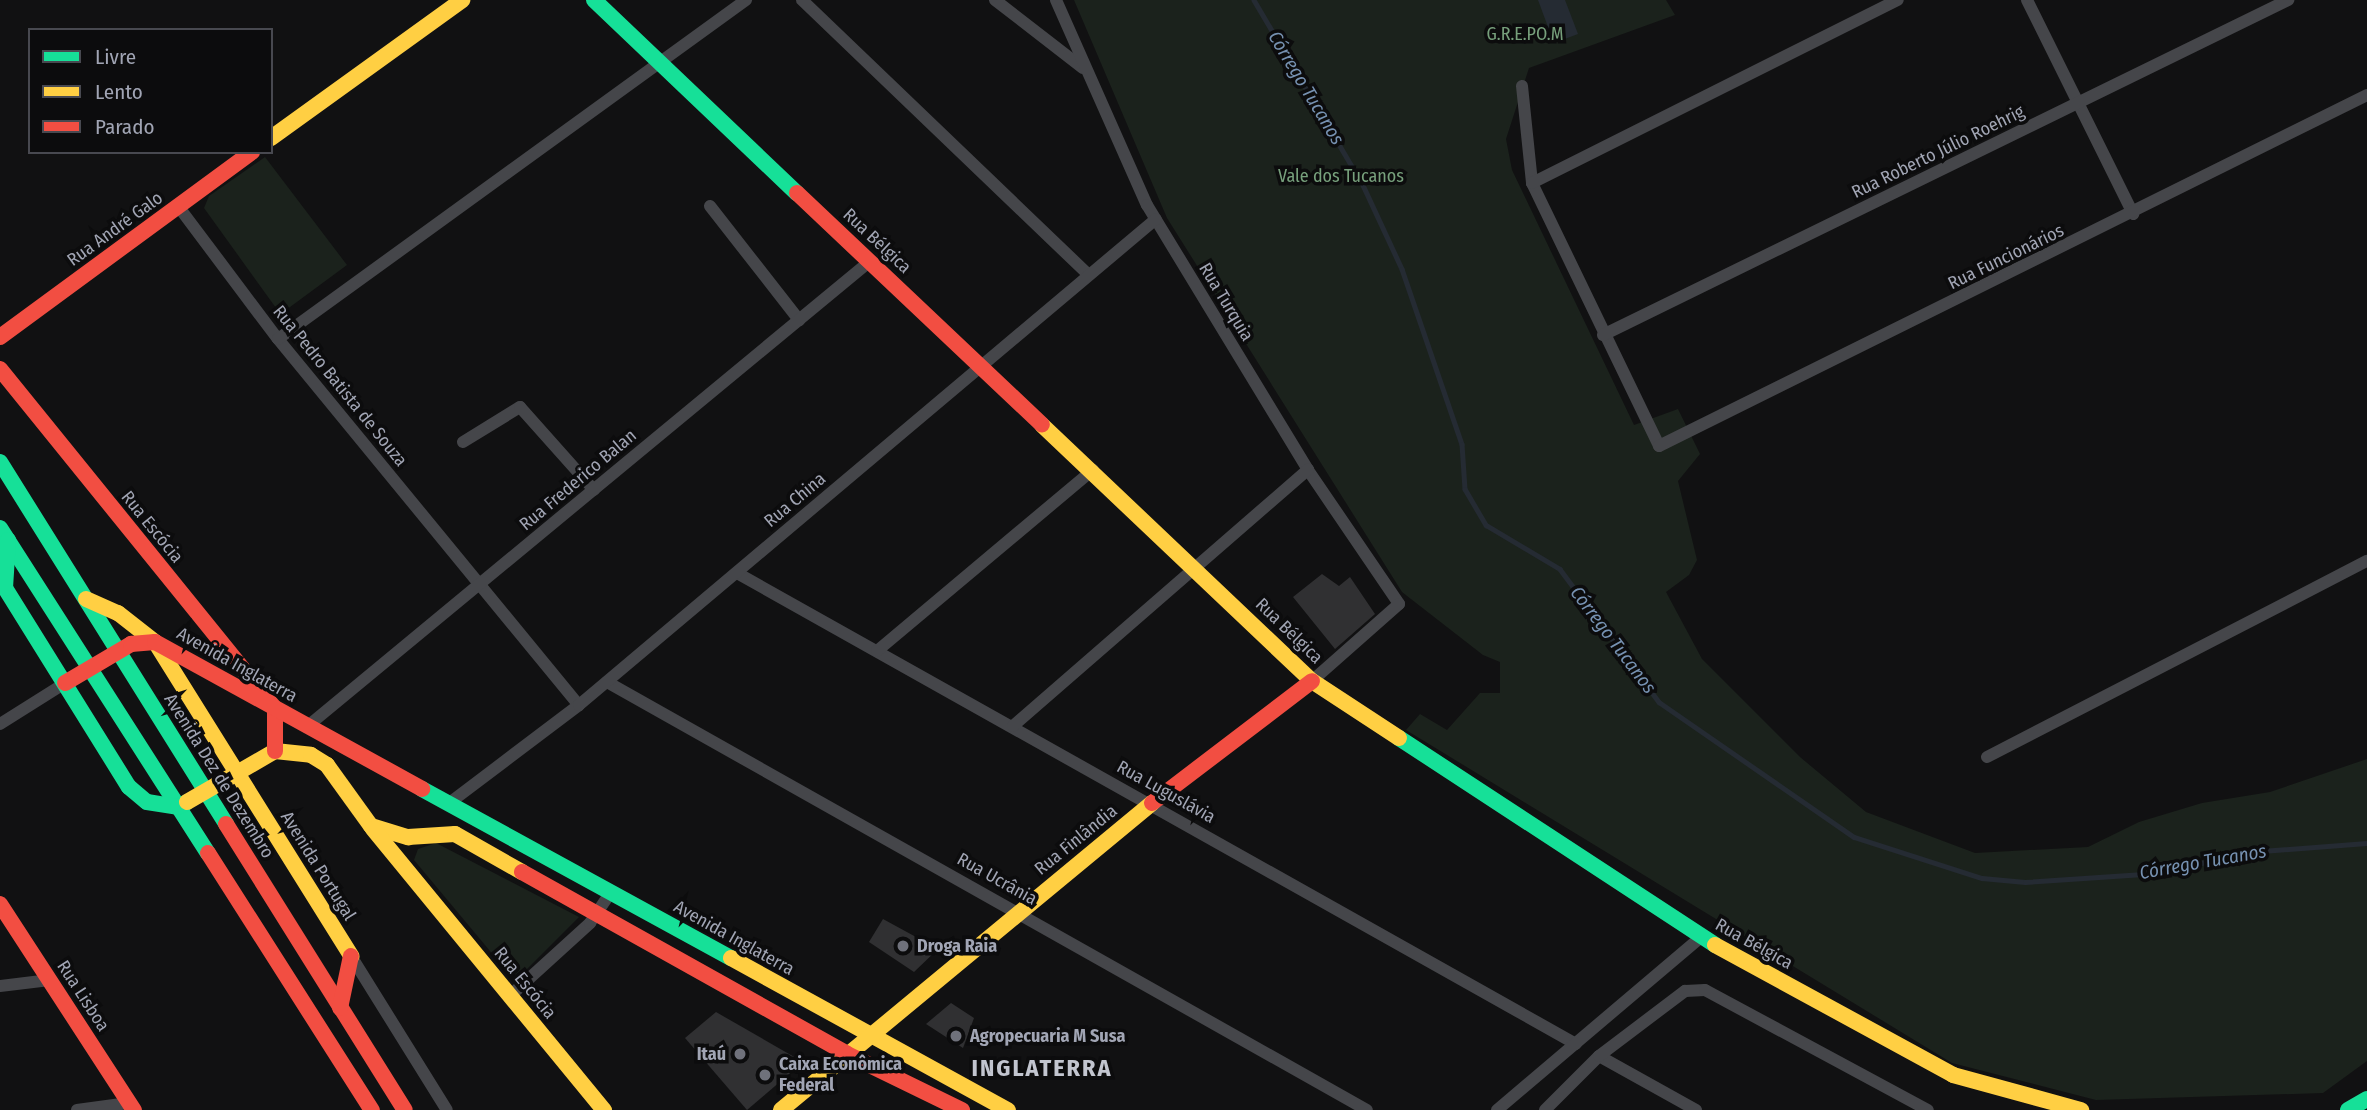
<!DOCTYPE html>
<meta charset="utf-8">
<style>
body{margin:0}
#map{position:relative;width:2367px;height:1110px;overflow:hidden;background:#111112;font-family:"Fira Sans Condensed",sans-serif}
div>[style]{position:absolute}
.green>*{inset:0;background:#1b221c}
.water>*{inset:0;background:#252b33}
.stream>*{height:4.5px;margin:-2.25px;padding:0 2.25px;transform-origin:2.25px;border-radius:2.25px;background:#252b33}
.building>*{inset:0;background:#303032}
.street>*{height:12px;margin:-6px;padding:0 6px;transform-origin:6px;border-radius:6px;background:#45464a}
.fast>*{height:16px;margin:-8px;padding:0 8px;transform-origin:8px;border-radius:8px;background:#16e098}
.slow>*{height:16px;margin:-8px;padding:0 8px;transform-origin:8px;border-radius:8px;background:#ffcf43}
.jam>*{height:16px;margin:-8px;padding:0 8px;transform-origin:8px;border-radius:8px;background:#f24e42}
.dots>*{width:19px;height:19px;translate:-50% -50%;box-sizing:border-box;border:4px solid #0c0c0d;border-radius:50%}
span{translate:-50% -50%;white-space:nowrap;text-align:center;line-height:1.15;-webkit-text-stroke:7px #0c0c0d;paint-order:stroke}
.park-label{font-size:18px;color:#77a07c}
.street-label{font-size:18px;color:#a1a5b4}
.poi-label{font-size:18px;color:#a1a5b4;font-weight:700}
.left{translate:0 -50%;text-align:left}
.right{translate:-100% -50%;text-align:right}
.water-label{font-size:19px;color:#7691b1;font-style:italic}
.district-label{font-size:24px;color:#c2c5cf;font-weight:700;letter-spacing:2px}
.legend{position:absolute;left:28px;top:28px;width:245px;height:126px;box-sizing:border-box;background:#0c0c0d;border:2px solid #484950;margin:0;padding:9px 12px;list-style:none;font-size:21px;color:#a1a5b4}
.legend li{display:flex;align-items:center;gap:14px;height:35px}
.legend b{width:35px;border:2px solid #484950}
</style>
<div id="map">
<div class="green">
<i style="clip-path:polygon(1074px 0,1666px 0,1675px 15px,1529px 68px,1506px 139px,1512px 170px,1634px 425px,1678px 409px,1700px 454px,1678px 481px,1697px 560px,1689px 575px,1666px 592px,1702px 659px,1800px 757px,1866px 812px,1975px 853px,2088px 847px,2139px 822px,2202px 803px,2270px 792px,2367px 759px,2367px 1061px,2323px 1093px,2096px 1100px,1952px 1063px,1406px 730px,1420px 714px,1447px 730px,1480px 693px,1500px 693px,1500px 662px,1483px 655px,1402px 592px,1167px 218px)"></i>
<i style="clip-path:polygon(265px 157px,347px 265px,286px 310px,276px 308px,204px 208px,209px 196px)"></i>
<i style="clip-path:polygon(436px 843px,579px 917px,515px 981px,414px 860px,418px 849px)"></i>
</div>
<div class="water">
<i style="clip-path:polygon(1538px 0,1565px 0,1578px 34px,1554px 43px)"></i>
</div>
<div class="stream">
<i style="left:1254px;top:0;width:215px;rotate:59.5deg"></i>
<i style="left:1363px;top:185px;width:93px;rotate:65.1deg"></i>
<i style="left:1402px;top:269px;width:185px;rotate:71.1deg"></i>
<i style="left:1462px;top:444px;width:45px;rotate:86.2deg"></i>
<i style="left:1465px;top:489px;width:42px;rotate:59.7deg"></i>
<i style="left:1486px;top:525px;width:86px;rotate:30.7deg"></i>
<i style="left:1560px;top:569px;width:166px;rotate:53.3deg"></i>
<i style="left:1659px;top:702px;width:237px;rotate:34.7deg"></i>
<i style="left:1854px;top:837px;width:134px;rotate:17.8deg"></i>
<i style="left:1982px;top:878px;width:43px;rotate:5.3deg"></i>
<i style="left:2025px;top:882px;width:133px;rotate:-3.9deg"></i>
<i style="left:2158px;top:873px;width:93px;rotate:-13deg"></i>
<i style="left:2249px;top:852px;width:118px;rotate:-4.4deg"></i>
</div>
<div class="building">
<i style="clip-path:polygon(1322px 574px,1339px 586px,1350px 577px,1375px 614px,1335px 649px,1293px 597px)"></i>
<i style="clip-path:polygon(883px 919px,938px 949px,914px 972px,869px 942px)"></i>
<i style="clip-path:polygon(951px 1003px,974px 1018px,963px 1048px,926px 1024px)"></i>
<i style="clip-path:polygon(716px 1012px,803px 1062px,747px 1110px,685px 1038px)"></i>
</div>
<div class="street">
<i style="left:802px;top:0;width:397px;rotate:43.8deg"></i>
<i style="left:995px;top:0;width:111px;rotate:37.7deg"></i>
<i style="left:1056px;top:0;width:224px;rotate:66.1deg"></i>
<i style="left:1147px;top:205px;width:310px;rotate:58.7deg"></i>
<i style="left:1308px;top:470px;width:162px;rotate:55.8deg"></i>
<i style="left:1399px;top:604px;width:116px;rotate:138.5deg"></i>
<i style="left:2027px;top:0;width:239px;rotate:63.6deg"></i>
<i style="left:1522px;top:86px;width:98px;rotate:84.1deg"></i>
<i style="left:1532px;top:183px;width:292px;rotate:64.2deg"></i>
<i style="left:1659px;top:446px;width:790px;rotate:-26.37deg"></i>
<i style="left:1532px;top:183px;width:409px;rotate:-26.6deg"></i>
<i style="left:178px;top:206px;width:166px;rotate:53.1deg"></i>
<i style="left:278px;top:339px;width:474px;rotate:50.6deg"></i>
<i style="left:710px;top:206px;width:145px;rotate:52deg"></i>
<i style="left:1603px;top:335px;width:763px;rotate:-26.06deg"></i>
<i style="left:278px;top:339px;width:578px;rotate:-35.92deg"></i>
<i style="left:463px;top:442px;width:67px;rotate:-31.6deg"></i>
<i style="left:520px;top:407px;width:111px;rotate:48.3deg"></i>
<i style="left:737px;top:573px;width:962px;rotate:29.31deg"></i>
<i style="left:877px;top:651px;width:282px;rotate:-40deg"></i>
<i style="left:607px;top:682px;width:872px;rotate:29.39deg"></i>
<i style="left:0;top:724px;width:77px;rotate:-32.2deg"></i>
<i style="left:309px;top:725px;width:728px;rotate:-39.59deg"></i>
<i style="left:1013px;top:726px;width:391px;rotate:-41deg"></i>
<i style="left:1987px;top:757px;width:428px;rotate:-27.3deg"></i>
<i style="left:452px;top:801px;width:159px;rotate:-37.1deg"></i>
<i style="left:579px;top:705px;width:754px;rotate:-40.11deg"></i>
<i style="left:351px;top:956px;width:181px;rotate:58.1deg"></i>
<i style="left:0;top:986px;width:50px;rotate:-6.8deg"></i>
<i style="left:511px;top:995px;width:107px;rotate:-42.3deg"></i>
<i style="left:590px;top:923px;width:37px;rotate:-56deg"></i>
<i style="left:1599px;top:1056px;width:111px;rotate:29.1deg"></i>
<i style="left:77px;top:1110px;width:52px;rotate:-7.7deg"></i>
<i style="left:1497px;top:1110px;width:267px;rotate:-40.3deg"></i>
<i style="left:1545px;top:1110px;width:76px;rotate:-45deg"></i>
<i style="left:1599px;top:1056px;width:108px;rotate:-37.1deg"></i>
<i style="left:1685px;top:991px;width:20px;rotate:-3deg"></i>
<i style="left:1705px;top:990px;width:253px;rotate:28.3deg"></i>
</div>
<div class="fast">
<i style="left:594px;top:0;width:280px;rotate:43.6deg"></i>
<i style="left:0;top:462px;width:427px;rotate:58deg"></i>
<i style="left:0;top:528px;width:386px;rotate:57.4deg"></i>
<i style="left:5px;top:588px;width:234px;rotate:58.1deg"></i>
<i style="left:129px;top:787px;width:23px;rotate:40deg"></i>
<i style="left:147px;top:802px;width:31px;rotate:9deg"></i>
<i style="left:178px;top:807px;width:10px;rotate:-29deg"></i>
<i style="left:5px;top:588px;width:48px;rotate:-86.4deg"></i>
<i style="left:1399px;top:738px;width:378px;rotate:33.2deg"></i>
<i style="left:422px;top:789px;width:352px;rotate:28.7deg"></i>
<i style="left:2348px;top:1110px;width:22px;rotate:-30deg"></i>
</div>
<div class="slow">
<i style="left:271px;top:138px;width:236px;rotate:-35.8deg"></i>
<i style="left:1042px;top:425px;width:372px;rotate:43.5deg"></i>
<i style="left:1312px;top:681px;width:104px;rotate:33.2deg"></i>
<i style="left:86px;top:599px;width:35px;rotate:24deg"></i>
<i style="left:118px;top:613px;width:47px;rotate:38.1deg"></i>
<i style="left:157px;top:645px;width:367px;rotate:58deg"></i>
<i style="left:187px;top:802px;width:102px;rotate:-30.1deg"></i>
<i style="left:275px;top:751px;width:36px;rotate:6deg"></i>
<i style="left:311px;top:755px;width:19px;rotate:32deg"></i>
<i style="left:327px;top:765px;width:75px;rotate:54.2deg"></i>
<i style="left:371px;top:826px;width:39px;rotate:17deg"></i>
<i style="left:408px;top:837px;width:47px;rotate:-3.7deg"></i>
<i style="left:455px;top:834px;width:77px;rotate:29.6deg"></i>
<i style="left:373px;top:829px;width:364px;rotate:50.6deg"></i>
<i style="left:1715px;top:945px;width:271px;rotate:28.6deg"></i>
<i style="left:1953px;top:1075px;width:133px;rotate:15.3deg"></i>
<i style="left:731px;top:958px;width:316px;rotate:28.8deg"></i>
<i style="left:781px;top:1110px;width:482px;rotate:-39.6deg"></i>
</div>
<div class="jam">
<i style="left:797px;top:193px;width:337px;rotate:43.4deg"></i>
<i style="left:0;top:337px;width:313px;rotate:-36.3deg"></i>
<i style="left:0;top:369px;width:437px;rotate:51deg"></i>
<i style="left:275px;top:709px;width:42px;rotate:90deg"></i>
<i style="left:65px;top:683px;width:77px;rotate:-30.6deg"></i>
<i style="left:131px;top:644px;width:24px;rotate:-5deg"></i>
<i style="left:155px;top:642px;width:305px;rotate:28.8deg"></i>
<i style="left:1152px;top:803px;width:201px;rotate:-37.3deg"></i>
<i style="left:226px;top:824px;width:337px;rotate:58deg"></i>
<i style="left:208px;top:853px;width:305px;rotate:57.5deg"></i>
<i style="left:522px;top:872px;width:372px;rotate:29.2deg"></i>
<i style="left:847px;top:1054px;width:128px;rotate:26deg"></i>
<i style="left:0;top:904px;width:246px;rotate:57deg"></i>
<i style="left:340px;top:1008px;width:53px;rotate:-78.1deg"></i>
</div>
<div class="dots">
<i style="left:903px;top:946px;background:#6f717b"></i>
<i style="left:956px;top:1036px;background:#6f717b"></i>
<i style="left:740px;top:1054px;background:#6f717b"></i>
<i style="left:765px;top:1075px;background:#6f717b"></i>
</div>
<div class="park-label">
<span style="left:1525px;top:34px">G.R.E.PO.M</span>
<span style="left:1341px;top:176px">Vale dos Tucanos</span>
</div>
<div class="street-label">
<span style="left:1938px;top:152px;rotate:-26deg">Rua Roberto Júlio Roehrig</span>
<span style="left:115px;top:229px;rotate:-36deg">Rua André Galo</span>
<span style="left:877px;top:241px;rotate:43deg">Rua Bélgica</span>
<span style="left:2006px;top:257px;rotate:-26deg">Rua Funcionários</span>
<span style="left:1226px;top:302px;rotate:59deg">Rua Turquia</span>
<span style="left:340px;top:386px;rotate:51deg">Rua Pedro Batista de Souza</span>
<span style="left:578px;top:480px;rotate:-40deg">Rua Frederico Balan</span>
<span style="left:795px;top:500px;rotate:-40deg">Rua China</span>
<span style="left:152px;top:527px;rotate:51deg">Rua Escócia</span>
<span style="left:1289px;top:631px;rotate:44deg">Rua Bélgica</span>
<span style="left:237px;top:665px;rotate:29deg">Avenida Inglaterra</span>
<span style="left:219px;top:776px;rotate:58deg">Avenida Dez de Dezembro</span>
<span style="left:1166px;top:792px;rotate:29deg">Rua Luguslávia</span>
<span style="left:1076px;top:840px;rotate:-39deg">Rua Finlândia</span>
<span style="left:318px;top:866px;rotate:58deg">Avenida Portugal</span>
<span style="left:997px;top:879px;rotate:29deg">Rua Ucrânia</span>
<span style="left:734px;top:938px;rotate:29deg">Avenida Inglaterra</span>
<span style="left:1754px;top:944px;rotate:29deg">Rua Bélgica</span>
<span style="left:525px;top:983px;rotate:51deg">Rua Escócia</span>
<span style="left:83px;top:996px;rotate:57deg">Rua Lisboa</span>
</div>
<div class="poi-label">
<span class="left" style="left:917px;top:946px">Droga Raia</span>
<span class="left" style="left:970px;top:1036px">Agropecuaria M Susa</span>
<span class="right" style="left:726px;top:1054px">Itaú</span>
<span class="left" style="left:779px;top:1075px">Caixa Econômica<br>Federal</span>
</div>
<div class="water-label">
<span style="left:1306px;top:88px;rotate:59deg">Córrego Tucanos</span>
<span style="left:1613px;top:640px;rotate:53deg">Córrego Tucanos</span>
<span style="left:2203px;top:862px;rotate:-10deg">Córrego Tucanos</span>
</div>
<div class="district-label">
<span style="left:1042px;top:1069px">INGLATERRA</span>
</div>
<ul class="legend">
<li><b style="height:9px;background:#16e098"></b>Livre</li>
<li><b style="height:9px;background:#ffcf43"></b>Lento</li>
<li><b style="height:9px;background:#f24e42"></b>Parado</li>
</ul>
</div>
